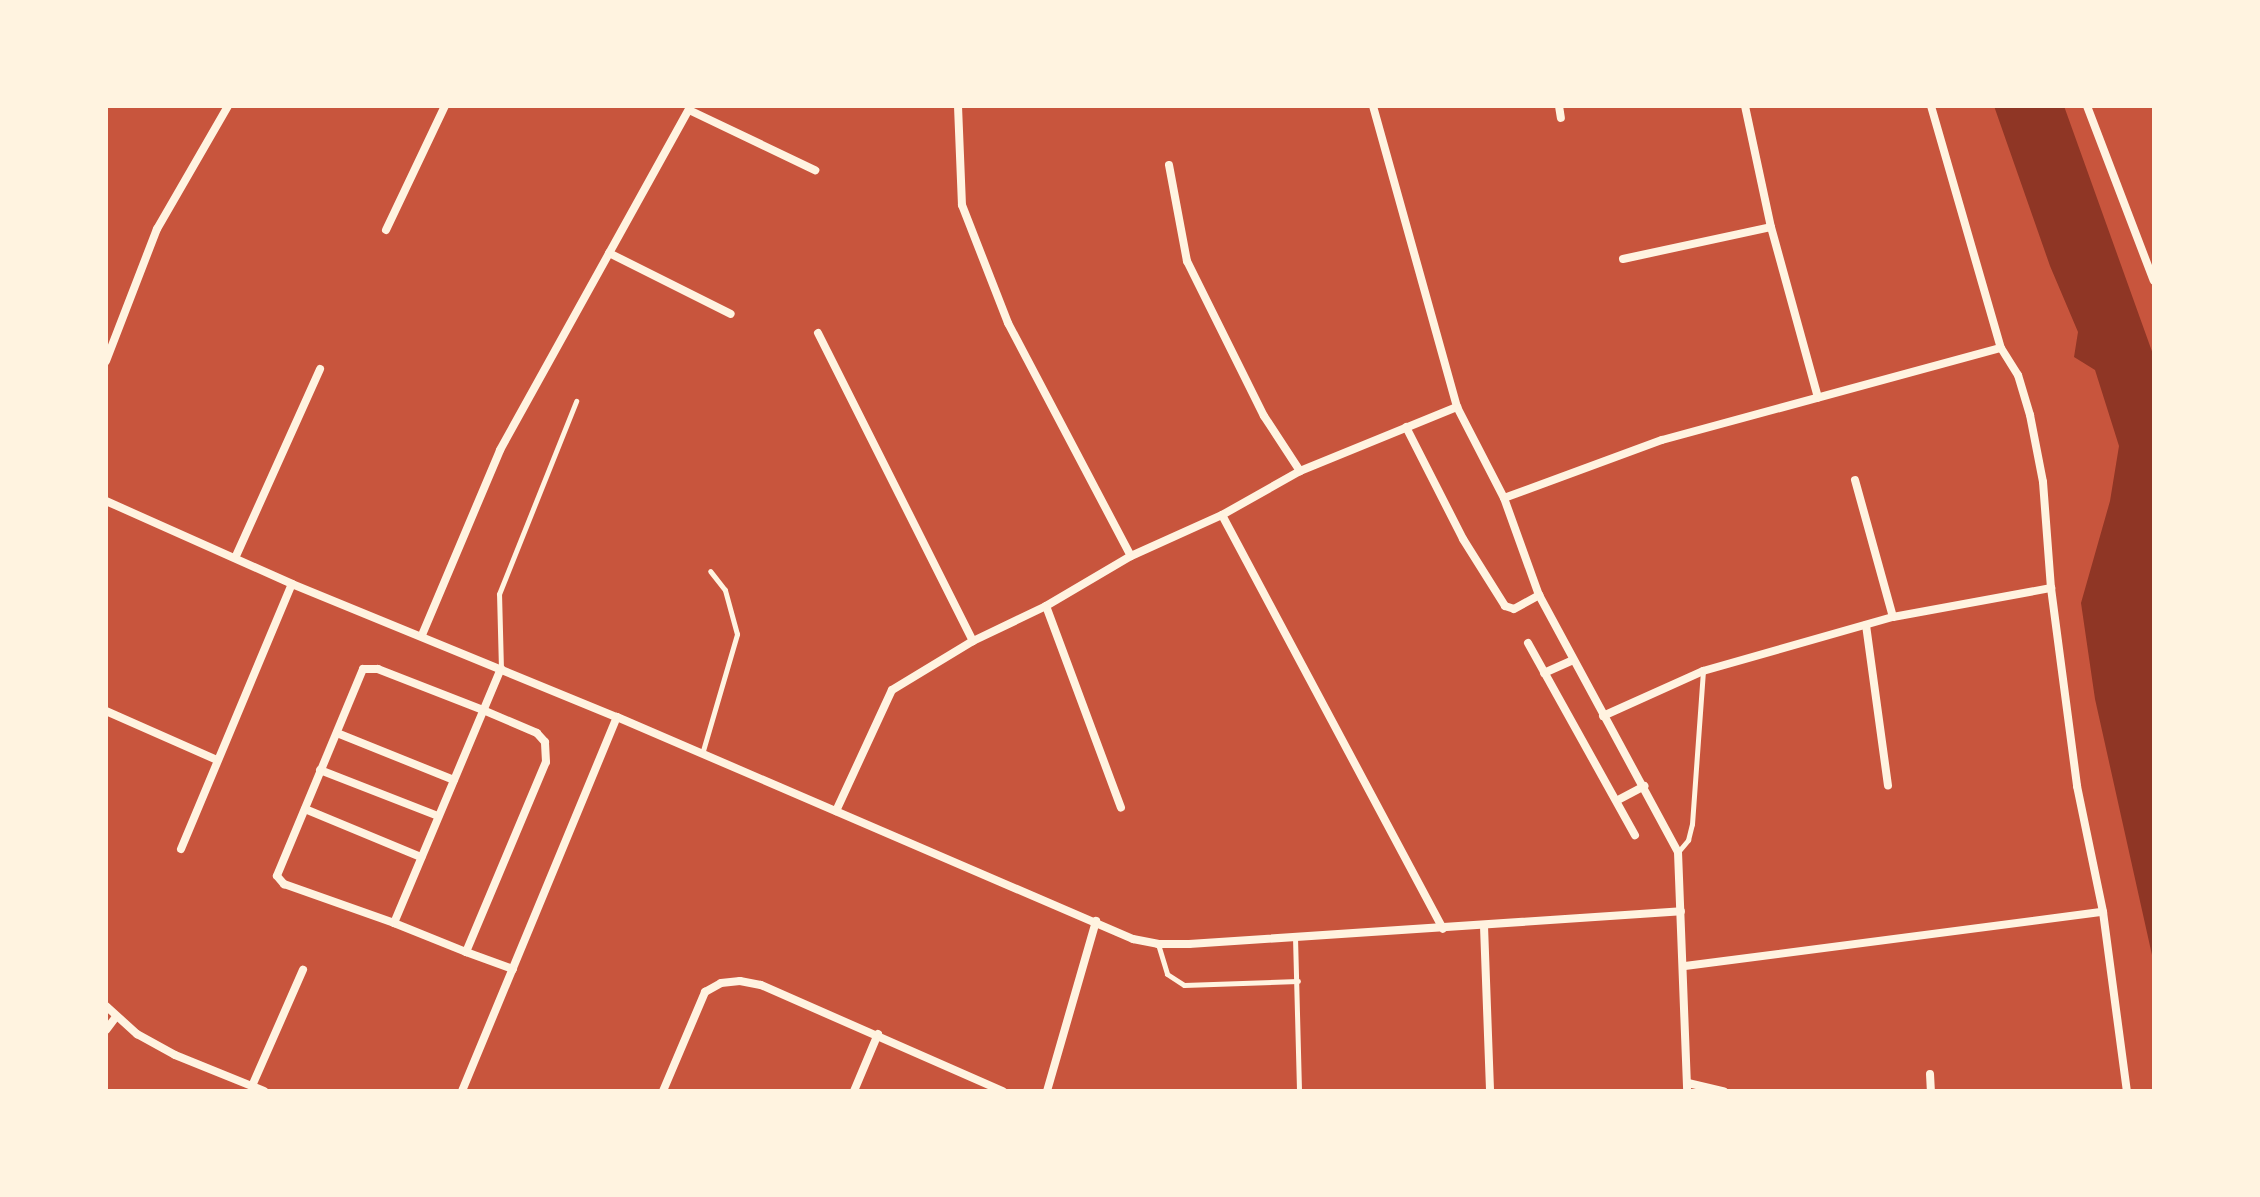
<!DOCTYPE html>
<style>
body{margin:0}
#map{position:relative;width:2260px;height:1197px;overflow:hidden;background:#c8553d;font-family:Jost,sans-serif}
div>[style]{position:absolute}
.water>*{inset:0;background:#8f3625}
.service>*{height:5px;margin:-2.5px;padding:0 2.5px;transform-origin:2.5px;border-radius:2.5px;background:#fff3e0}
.minor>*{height:8px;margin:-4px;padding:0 4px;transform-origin:4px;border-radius:4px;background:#fff3e0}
span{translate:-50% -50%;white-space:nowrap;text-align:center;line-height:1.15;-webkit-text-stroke:8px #fff3e0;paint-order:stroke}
.frame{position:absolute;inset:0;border:108px solid #fff3e0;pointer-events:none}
</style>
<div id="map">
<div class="water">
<i style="clip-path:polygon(1994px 106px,2064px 106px,2154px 357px,2154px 964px,2095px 699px,2081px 603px,2110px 501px,2119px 446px,2095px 370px,2074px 357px,2078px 332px,2050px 266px)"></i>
</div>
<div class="service">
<i style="left:501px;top:669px;width:75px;rotate:-91.5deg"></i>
<i style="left:499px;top:594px;width:208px;rotate:-68.2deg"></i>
<i style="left:702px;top:754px;width:125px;rotate:-73.7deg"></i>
<i style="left:737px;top:634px;width:46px;rotate:-105.3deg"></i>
<i style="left:725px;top:590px;width:24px;rotate:-128deg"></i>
<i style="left:1678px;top:852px;width:16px;rotate:-50deg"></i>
<i style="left:1688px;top:840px;width:16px;rotate:-76deg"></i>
<i style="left:1692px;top:824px;width:152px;rotate:-85.9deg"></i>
<i style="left:1295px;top:937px;width:154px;rotate:88.5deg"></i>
<i style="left:1158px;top:944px;width:31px;rotate:73deg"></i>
<i style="left:1167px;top:974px;width:20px;rotate:33deg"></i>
<i style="left:1184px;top:985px;width:114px;rotate:-2deg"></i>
</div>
<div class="minor">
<i style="left:958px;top:106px;width:99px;rotate:87.7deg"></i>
<i style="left:962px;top:205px;width:127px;rotate:68.7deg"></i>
<i style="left:1008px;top:323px;width:263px;rotate:62.2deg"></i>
<i style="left:1373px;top:106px;width:313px;rotate:74.4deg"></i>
<i style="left:1457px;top:407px;width:102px;rotate:62.7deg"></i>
<i style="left:1504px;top:498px;width:103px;rotate:70.2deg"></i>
<i style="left:1539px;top:595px;width:292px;rotate:61.6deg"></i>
<i style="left:1678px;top:852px;width:239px;rotate:87.8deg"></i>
<i style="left:1559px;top:106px;width:12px;rotate:81deg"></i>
<i style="left:1745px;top:106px;width:124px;rotate:77.9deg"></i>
<i style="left:1771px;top:227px;width:177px;rotate:74.6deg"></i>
<i style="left:1931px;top:106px;width:252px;rotate:73.9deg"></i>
<i style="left:2001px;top:348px;width:32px;rotate:58deg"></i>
<i style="left:2018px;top:375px;width:42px;rotate:73.3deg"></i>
<i style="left:2030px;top:415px;width:68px;rotate:79deg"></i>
<i style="left:2043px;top:482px;width:106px;rotate:85.7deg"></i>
<i style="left:2051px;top:588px;width:200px;rotate:82.5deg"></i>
<i style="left:2077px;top:786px;width:129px;rotate:78.3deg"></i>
<i style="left:2103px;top:912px;width:181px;rotate:82.4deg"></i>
<i style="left:2087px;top:106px;width:187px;rotate:69.1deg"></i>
<i style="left:689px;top:110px;width:140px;rotate:25.5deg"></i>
<i style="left:1169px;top:165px;width:98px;rotate:79.4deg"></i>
<i style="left:1187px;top:261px;width:173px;rotate:63.6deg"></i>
<i style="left:1264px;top:416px;width:66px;rotate:56.8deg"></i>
<i style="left:386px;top:230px;width:137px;rotate:-64.6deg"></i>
<i style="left:609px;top:253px;width:136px;rotate:26.6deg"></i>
<i style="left:1623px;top:259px;width:151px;rotate:-12.2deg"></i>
<i style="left:818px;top:333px;width:345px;rotate:63.3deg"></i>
<i style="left:106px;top:361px;width:142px;rotate:-68.9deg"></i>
<i style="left:157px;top:229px;width:142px;rotate:-60deg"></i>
<i style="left:1406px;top:427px;width:126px;rotate:63deg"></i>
<i style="left:1463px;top:539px;width:79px;rotate:57.9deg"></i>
<i style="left:1505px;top:606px;width:9px;rotate:18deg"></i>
<i style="left:1514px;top:609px;width:29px;rotate:-29deg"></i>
<i style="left:1855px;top:480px;width:142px;rotate:74.5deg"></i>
<i style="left:1504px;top:498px;width:168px;rotate:-20.2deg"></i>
<i style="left:1662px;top:440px;width:351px;rotate:-15.2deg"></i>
<i style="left:106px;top:501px;width:204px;rotate:24deg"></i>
<i style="left:292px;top:584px;width:351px;rotate:22.3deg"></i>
<i style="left:617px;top:717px;width:562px;rotate:23.28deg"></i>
<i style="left:1133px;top:939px;width:25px;rotate:11deg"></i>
<i style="left:1158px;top:944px;width:31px"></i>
<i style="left:1189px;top:944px;width:493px;rotate:-3.8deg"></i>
<i style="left:1222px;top:515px;width:469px;rotate:61.9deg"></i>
<i style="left:236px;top:556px;width:205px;rotate:-65.8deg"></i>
<i style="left:1046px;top:606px;width:215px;rotate:69.6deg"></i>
<i style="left:1866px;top:625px;width:162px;rotate:82.2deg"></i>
<i style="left:422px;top:635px;width:201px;rotate:-67.1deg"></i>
<i style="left:500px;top:450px;width:393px;rotate:-61deg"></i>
<i style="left:1528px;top:643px;width:220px;rotate:60.9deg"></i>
<i style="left:1544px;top:673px;width:32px;rotate:-24deg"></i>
<i style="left:106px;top:711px;width:121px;rotate:23.8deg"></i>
<i style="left:1603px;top:716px;width:110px;rotate:-24.2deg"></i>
<i style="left:1703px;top:671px;width:198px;rotate:-15.9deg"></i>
<i style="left:1893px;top:617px;width:161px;rotate:-10.4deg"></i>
<i style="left:337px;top:733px;width:126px;rotate:21.9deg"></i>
<i style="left:320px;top:770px;width:127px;rotate:21.3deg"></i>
<i style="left:1618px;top:800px;width:30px;rotate:-28deg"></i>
<i style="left:305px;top:809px;width:126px;rotate:22.5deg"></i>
<i style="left:836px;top:811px;width:133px;rotate:-65.2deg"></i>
<i style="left:892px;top:690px;width:95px;rotate:-31.2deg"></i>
<i style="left:973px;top:641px;width:81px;rotate:-25.6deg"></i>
<i style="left:1046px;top:606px;width:99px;rotate:-30.5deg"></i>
<i style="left:1131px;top:556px;width:100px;rotate:-24.3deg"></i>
<i style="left:1222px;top:515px;width:90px;rotate:-29.4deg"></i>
<i style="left:1300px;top:471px;width:170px;rotate:-22.2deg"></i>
<i style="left:181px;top:849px;width:287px;rotate:-67.3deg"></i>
<i style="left:394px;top:923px;width:276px;rotate:-67.2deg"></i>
<i style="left:1484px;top:926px;width:165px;rotate:87.9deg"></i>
<i style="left:466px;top:952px;width:206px;rotate:-67.2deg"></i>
<i style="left:546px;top:762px;width:20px;rotate:-93deg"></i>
<i style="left:545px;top:742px;width:12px;rotate:-132deg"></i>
<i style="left:537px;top:733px;width:59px;rotate:-156.9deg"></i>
<i style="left:483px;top:710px;width:113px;rotate:-158.7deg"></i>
<i style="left:378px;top:669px;width:15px;rotate:180deg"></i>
<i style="left:363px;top:669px;width:224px;rotate:112.6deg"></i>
<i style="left:277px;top:876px;width:11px;rotate:49deg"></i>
<i style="left:284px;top:884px;width:117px;rotate:19.5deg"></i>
<i style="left:394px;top:923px;width:78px;rotate:21.9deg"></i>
<i style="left:466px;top:952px;width:50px;rotate:19.9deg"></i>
<i style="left:1685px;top:966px;width:421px;rotate:-7.4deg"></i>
<i style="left:106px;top:1006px;width:42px;rotate:42.1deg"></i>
<i style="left:137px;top:1034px;width:43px;rotate:28.9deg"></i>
<i style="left:175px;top:1055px;width:96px;rotate:22deg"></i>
<i style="left:106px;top:1030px;width:15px;rotate:-53deg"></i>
<i style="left:1930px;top:1074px;width:17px;rotate:87deg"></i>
<i style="left:1688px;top:1083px;width:37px;rotate:13deg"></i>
<i style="left:252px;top:1086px;width:127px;rotate:-66.3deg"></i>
<i style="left:462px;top:1091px;width:405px;rotate:-67.5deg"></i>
<i style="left:663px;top:1091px;width:108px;rotate:-67deg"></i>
<i style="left:705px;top:992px;width:18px;rotate:-29deg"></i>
<i style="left:721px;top:983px;width:19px;rotate:-6deg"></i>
<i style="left:740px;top:981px;width:21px;rotate:11deg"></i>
<i style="left:761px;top:985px;width:264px;rotate:23.7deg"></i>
<i style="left:854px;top:1091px;width:62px;rotate:-67.2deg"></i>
<i style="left:1047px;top:1091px;width:177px;rotate:-73.9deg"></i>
</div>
<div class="frame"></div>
</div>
